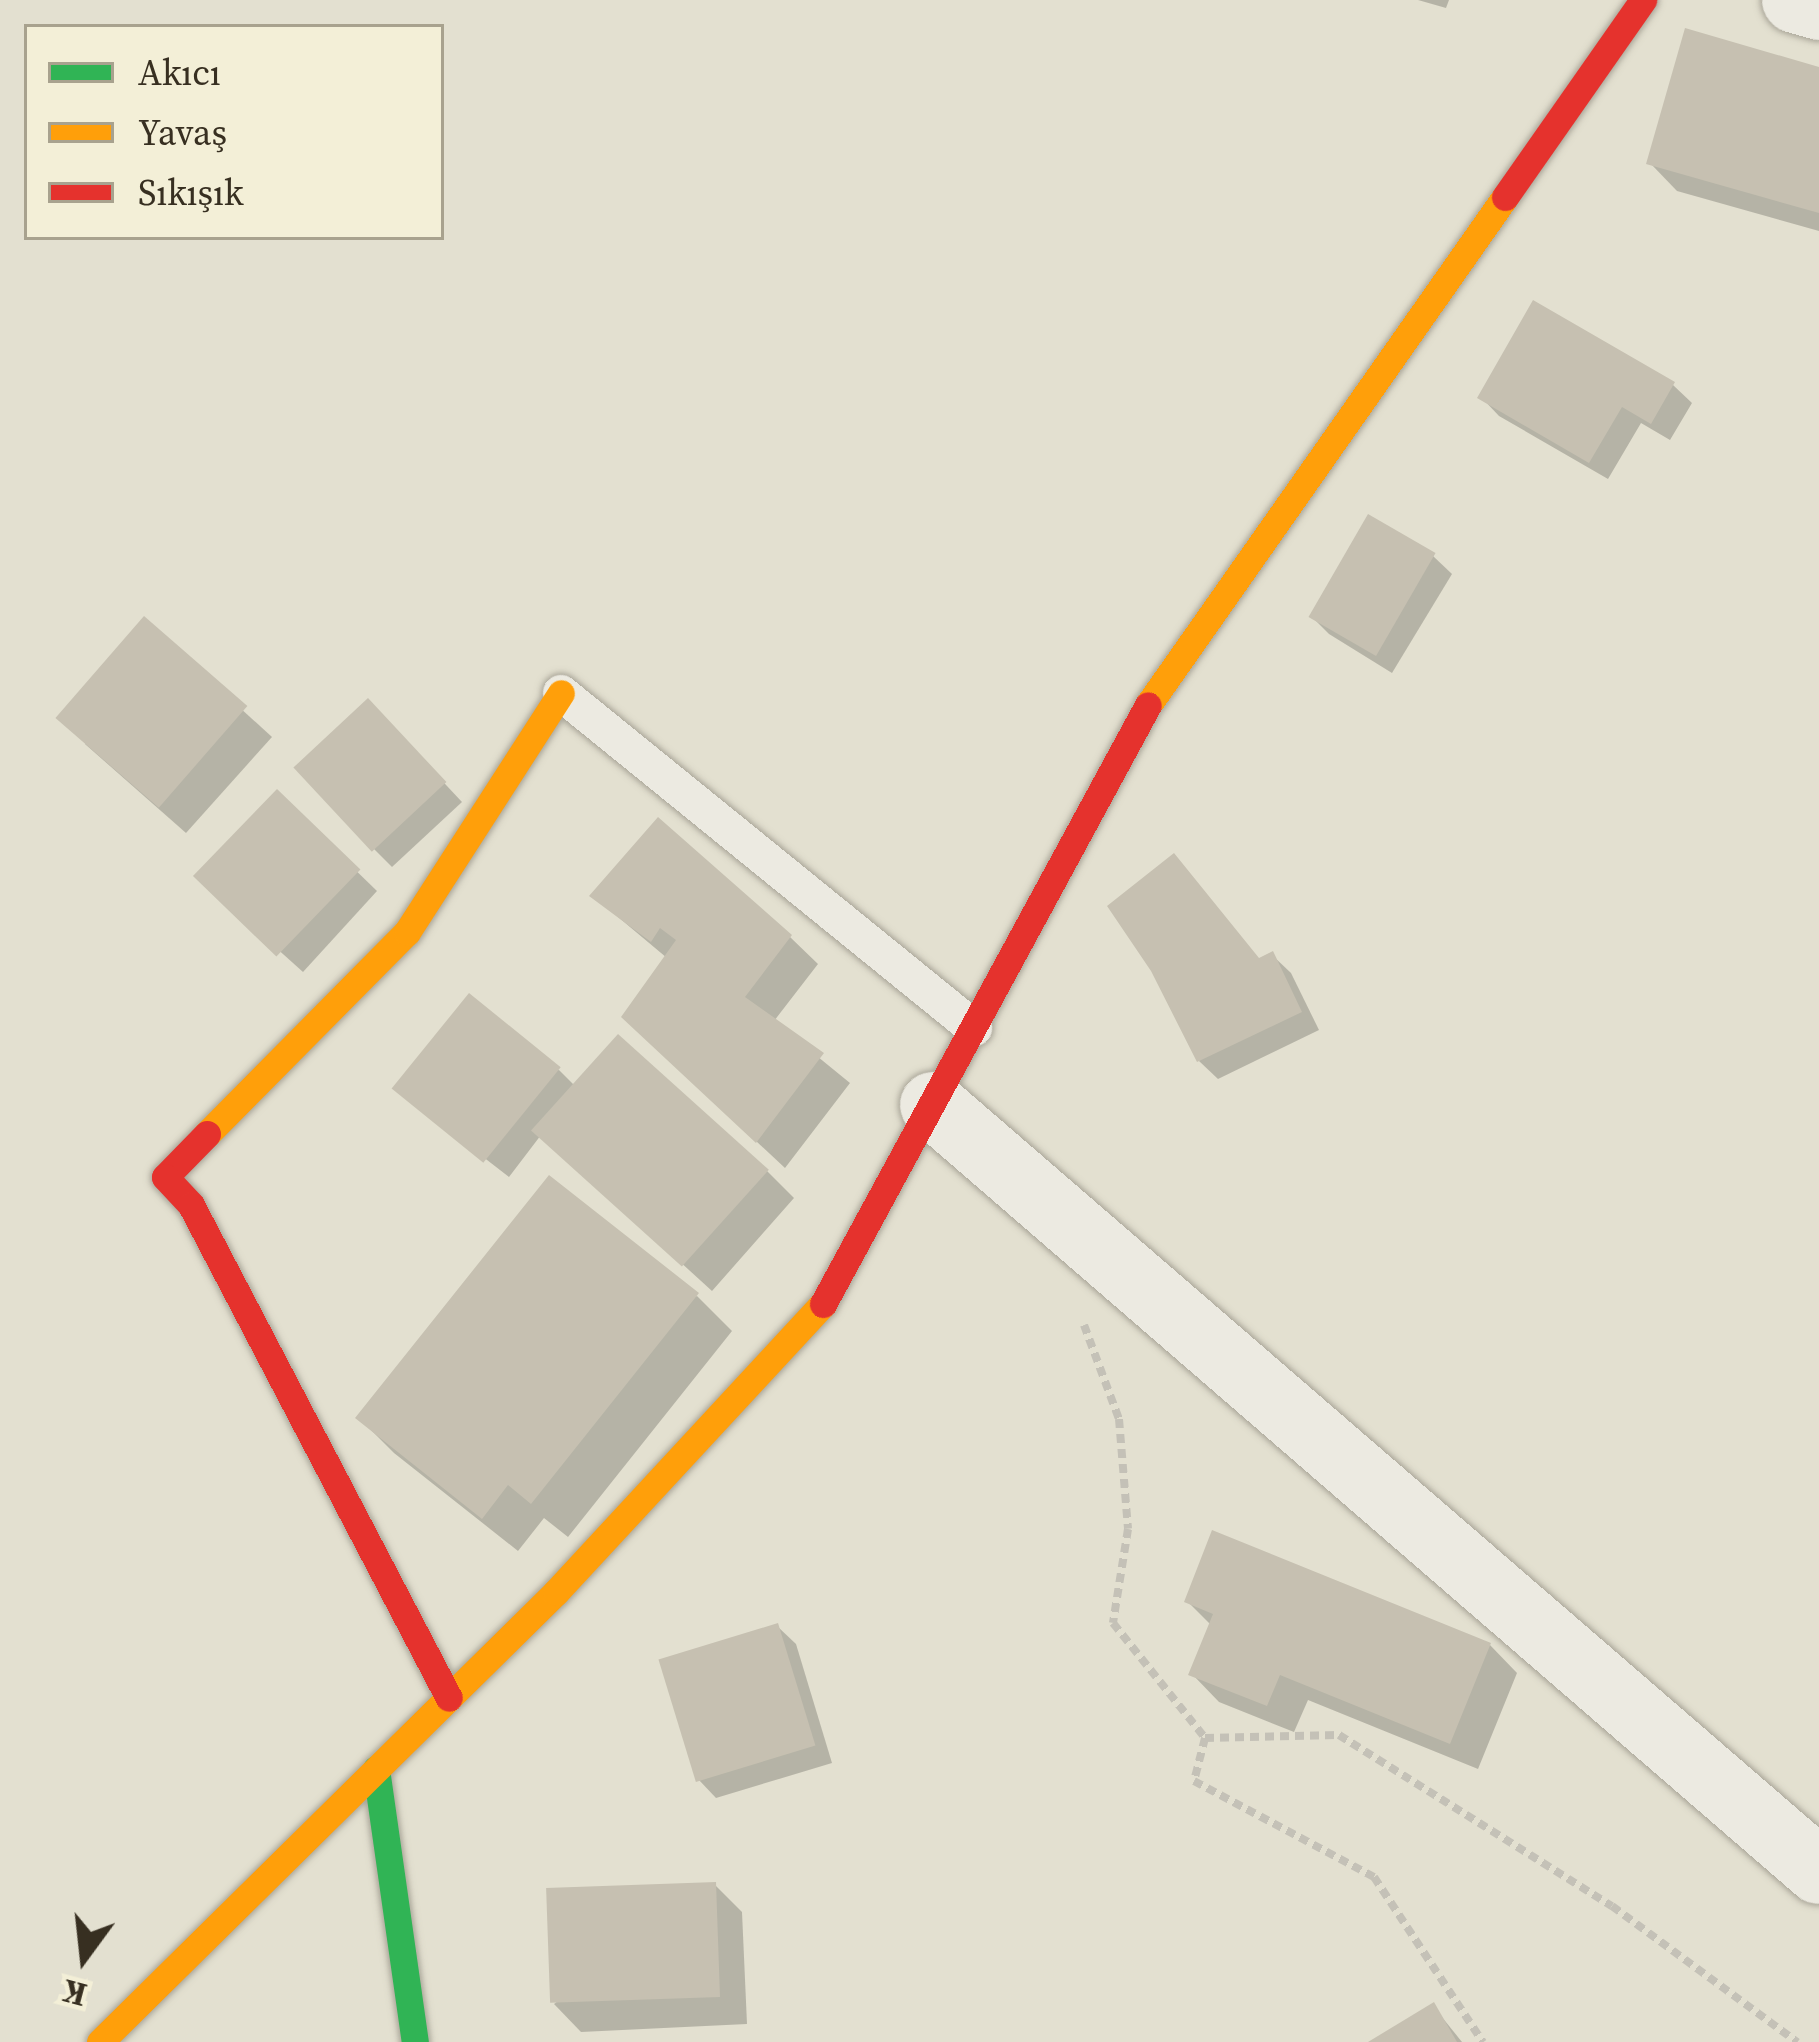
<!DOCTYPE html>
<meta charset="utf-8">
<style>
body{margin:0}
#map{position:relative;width:1819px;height:2042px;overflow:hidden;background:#e3e0d0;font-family:"Source Serif 4",serif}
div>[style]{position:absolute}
.shadow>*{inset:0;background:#0003}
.building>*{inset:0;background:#c6c0b1;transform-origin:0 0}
.path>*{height:8px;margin-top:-4px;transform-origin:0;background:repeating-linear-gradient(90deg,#c4c1b7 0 9px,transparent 0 15px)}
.roads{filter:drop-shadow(0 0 3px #a9a598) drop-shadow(0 0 3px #a9a598)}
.lane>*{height:36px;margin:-18px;padding:0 18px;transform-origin:18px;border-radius:18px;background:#eceae1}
.street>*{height:66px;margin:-33px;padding:0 33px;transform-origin:33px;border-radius:33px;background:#eceae1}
.fast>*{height:27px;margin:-13.5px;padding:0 13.5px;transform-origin:13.5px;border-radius:13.5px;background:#30b455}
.slow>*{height:27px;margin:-13.5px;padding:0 13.5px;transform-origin:13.5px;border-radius:13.5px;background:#ff9f0a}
.jam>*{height:27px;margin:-13.5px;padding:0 13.5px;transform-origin:13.5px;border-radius:13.5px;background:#e5322d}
span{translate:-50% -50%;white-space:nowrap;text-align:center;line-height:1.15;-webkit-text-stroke:9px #f3efd7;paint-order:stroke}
.legend{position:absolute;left:24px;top:24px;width:420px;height:216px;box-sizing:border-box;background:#f3efd7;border:3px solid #a8a28e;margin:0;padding:15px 21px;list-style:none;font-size:36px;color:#372f21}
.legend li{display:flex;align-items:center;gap:24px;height:60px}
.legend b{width:60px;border:3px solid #a8a28e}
.north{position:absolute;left:24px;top:1898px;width:120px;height:120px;-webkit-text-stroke:9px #f3efd7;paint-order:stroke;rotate:195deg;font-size:33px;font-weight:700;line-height:48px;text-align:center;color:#372f21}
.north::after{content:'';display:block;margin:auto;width:42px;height:54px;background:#372f21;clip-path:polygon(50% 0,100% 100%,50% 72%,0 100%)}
</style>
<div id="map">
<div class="shadow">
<i style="clip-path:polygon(1418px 0,1449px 0,1446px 8px)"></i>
<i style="clip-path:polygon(1819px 70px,1819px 231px,1677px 191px,1650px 163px)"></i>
<i style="clip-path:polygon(1673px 385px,1692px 403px,1670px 440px,1641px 423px,1608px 479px,1499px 416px,1481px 397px)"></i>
<i style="clip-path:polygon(1433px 556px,1452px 574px,1392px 673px,1329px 634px,1311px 616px)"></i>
<i style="clip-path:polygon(144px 620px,272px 737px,186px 833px,85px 744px)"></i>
<i style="clip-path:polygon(386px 721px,462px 802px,392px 867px,374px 849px)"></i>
<i style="clip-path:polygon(277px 794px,377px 891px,303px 972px,225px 902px)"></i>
<i style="clip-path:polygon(593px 896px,790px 937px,818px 964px,774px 1021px,850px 1083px,785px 1168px,652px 1044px,667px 958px)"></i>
<i style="clip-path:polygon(1272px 955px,1291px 973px,1319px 1030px,1218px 1079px,1199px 1061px,1261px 961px)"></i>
<i style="clip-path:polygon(559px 1070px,575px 1086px,767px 1171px,794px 1198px,712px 1291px,541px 1135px,509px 1177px,398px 1091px)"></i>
<i style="clip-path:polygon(697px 1296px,732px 1331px,568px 1537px,544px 1518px,518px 1551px,394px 1453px,359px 1418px)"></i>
<i style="clip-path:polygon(1187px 1601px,1490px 1645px,1517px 1673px,1478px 1769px,1308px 1700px,1294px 1732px,1219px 1702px,1192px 1674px,1212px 1626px)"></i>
<i style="clip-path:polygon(777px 1626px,796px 1644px,832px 1763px,716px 1798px,698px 1779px)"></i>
<i style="clip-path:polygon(715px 1885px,742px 1912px,747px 2024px,581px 2032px,554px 2004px)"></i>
<i style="clip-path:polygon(1433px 2006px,1462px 2042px,1374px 2042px)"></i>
</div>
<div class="building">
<i style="clip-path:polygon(1685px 28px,1819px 67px,1819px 213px,1646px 164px)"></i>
<i style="clip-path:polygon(1533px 300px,1675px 382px,1651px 424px,1622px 407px,1589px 463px,1477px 398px)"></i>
<i style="left:1368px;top:514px;width:78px;height:119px;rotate:30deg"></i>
<i style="left:144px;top:616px;width:137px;height:135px;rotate:41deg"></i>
<i style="left:368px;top:698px;width:115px;height:102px;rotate:47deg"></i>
<i style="left:277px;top:789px;width:116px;height:121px;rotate:44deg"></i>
<i style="clip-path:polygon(658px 817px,792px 935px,745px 997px,824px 1053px,756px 1143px,621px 1017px,676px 940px,660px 928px,651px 942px,589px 896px)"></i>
<i style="clip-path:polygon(1174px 853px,1259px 958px,1273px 951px,1302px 1012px,1197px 1062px,1151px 971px,1107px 906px)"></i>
<i style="left:469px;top:993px;width:118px;height:123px;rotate:39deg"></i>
<i style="left:618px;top:1034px;width:203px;height:130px;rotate:42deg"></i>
<i style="clip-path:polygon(549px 1175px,699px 1293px,531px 1504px,508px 1485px,482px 1519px,355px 1418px)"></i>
<i style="clip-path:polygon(1212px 1530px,1491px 1643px,1450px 1744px,1280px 1675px,1267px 1706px,1188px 1675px,1213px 1614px,1184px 1602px)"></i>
<i style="left:778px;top:1623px;width:128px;height:125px;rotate:73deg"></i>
<i style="left:716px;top:1882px;width:115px;height:170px;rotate:88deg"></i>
<i style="clip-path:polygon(1434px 2002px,1457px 2042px,1368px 2042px)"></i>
</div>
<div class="path">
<i style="left:1084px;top:1325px;width:100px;rotate:69.6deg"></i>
<i style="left:1119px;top:1419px;width:110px;rotate:85.3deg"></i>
<i style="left:1128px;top:1529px;width:95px;rotate:99.1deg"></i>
<i style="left:1113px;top:1623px;width:147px;rotate:51.3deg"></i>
<i style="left:1205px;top:1738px;width:134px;rotate:-1.3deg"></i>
<i style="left:1339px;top:1735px;width:322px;rotate:32.1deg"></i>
<i style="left:1612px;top:1906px;width:230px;rotate:36.3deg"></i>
<i style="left:1205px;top:1738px;width:44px;rotate:104.3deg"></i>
<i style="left:1194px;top:1781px;width:204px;rotate:28.1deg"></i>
<i style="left:1374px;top:1877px;width:198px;rotate:56.6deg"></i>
</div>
<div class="roads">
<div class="lane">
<i style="left:561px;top:693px;width:532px;rotate:39.05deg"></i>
</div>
<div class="street">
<i style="left:1795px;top:0;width:25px;rotate:16deg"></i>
<i style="left:933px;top:1105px;width:1171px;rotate:40.85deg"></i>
</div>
<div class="fast">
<i style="left:376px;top:1769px;width:276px;rotate:81.9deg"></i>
</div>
<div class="slow">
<i style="left:1148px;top:705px;width:621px;rotate:-54.9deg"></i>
<i style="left:207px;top:1134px;width:284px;rotate:-45.3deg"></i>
<i style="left:407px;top:932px;width:284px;rotate:-57.2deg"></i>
<i style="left:100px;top:2042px;width:641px;rotate:-44.62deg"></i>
<i style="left:556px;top:1592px;width:393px;rotate:-47.2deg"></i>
</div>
<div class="jam">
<i style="left:1505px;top:197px;width:241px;rotate:-55deg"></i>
<i style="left:207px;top:1134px;width:60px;rotate:134.3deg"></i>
<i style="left:165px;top:1177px;width:38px;rotate:47deg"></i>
<i style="left:191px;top:1205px;width:556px;rotate:62.38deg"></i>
<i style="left:823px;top:1304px;width:681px;rotate:-61.52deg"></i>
</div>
</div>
<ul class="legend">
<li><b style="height:15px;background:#30b455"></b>Akıcı</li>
<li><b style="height:15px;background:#ff9f0a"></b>Yavaş</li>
<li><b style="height:15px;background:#e5322d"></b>Sıkışık</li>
</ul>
<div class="north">K</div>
</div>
